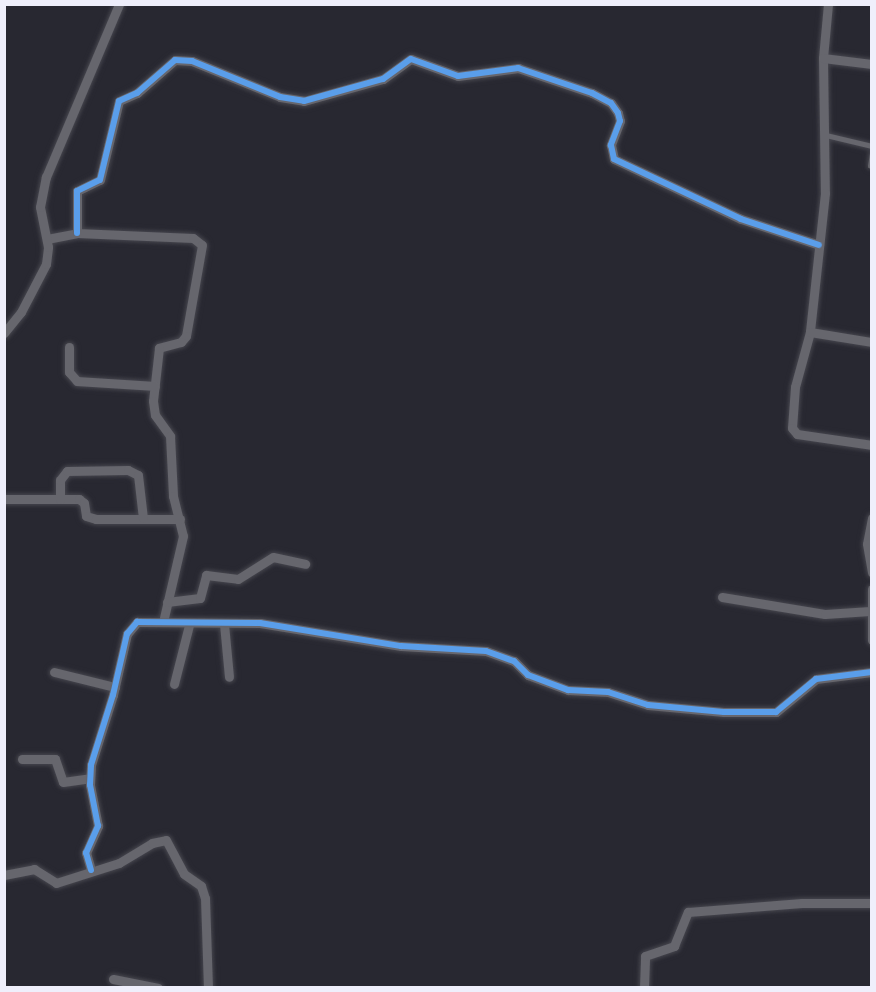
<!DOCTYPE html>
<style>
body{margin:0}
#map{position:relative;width:876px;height:992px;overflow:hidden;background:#282831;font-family:"Golos Text",sans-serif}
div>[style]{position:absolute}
.roads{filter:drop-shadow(0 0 2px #46464e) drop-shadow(0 0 2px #46464e)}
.service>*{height:4.5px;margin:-2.25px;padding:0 2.25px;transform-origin:2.25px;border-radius:2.25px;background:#66666d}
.minor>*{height:9px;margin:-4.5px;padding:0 4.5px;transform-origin:4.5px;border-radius:4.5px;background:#66666d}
.cycleway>*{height:6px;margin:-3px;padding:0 3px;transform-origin:3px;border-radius:3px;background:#5a9eea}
span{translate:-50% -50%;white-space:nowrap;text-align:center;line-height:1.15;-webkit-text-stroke:6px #0e0e15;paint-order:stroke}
.frame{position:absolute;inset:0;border:6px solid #efeffb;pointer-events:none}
</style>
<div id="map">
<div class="roads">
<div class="service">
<i style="left:826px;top:135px;width:47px;rotate:13.4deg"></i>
<i style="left:870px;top:166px;width:13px;rotate:-81deg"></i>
</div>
<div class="minor">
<i style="left:828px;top:4px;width:54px;rotate:95.3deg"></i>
<i style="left:823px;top:58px;width:135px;rotate:89.2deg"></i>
<i style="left:825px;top:193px;width:140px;rotate:96.2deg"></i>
<i style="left:810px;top:332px;width:57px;rotate:105.3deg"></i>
<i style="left:795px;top:387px;width:41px;rotate:94.2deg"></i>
<i style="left:792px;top:428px;width:8px;rotate:50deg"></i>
<i style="left:797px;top:434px;width:76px;rotate:8.3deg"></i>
<i style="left:823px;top:58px;width:49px;rotate:7deg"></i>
<i style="left:77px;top:233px;width:42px;rotate:-90deg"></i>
<i style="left:77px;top:191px;width:25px;rotate:-26deg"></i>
<i style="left:100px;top:180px;width:81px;rotate:-76.5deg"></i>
<i style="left:119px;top:101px;width:20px;rotate:-24deg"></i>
<i style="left:137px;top:93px;width:50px;rotate:-41deg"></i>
<i style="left:175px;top:60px;width:17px;rotate:3deg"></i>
<i style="left:192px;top:61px;width:95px;rotate:22.2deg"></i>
<i style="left:280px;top:97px;width:24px;rotate:9deg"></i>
<i style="left:304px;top:101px;width:82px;rotate:-15.6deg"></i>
<i style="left:383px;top:79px;width:34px;rotate:-36deg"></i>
<i style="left:411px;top:59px;width:50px;rotate:19.9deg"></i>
<i style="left:458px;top:76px;width:61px;rotate:-7.6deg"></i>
<i style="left:518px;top:68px;width:78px;rotate:18.7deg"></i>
<i style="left:592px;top:93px;width:21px;rotate:28deg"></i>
<i style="left:611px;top:103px;width:12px;rotate:55deg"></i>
<i style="left:618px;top:113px;width:8px;rotate:76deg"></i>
<i style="left:620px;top:121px;width:26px;rotate:111deg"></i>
<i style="left:611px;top:145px;width:14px;rotate:78deg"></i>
<i style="left:614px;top:159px;width:140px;rotate:25.3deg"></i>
<i style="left:741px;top:219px;width:82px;rotate:18.4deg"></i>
<i style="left:47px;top:239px;width:31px;rotate:-11deg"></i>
<i style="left:77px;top:233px;width:116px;rotate:2.5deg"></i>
<i style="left:193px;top:238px;width:11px;rotate:38deg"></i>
<i style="left:202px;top:245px;width:92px;rotate:100deg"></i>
<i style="left:186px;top:336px;width:8px;rotate:130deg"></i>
<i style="left:181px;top:342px;width:23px;rotate:165deg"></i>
<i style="left:159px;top:348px;width:53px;rotate:96.5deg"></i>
<i style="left:153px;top:401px;width:14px;rotate:82deg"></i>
<i style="left:155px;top:415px;width:26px;rotate:54deg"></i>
<i style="left:170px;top:436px;width:60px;rotate:87.1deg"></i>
<i style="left:173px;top:496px;width:41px;rotate:76deg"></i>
<i style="left:183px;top:536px;width:88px;rotate:103.1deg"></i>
<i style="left:810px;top:332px;width:63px;rotate:9.2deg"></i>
<i style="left:4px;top:333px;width:27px;rotate:-51deg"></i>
<i style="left:21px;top:312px;width:54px;rotate:-62.5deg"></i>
<i style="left:46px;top:264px;width:17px;rotate:-83deg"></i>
<i style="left:48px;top:247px;width:41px;rotate:-101.3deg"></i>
<i style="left:40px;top:207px;width:31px;rotate:-79deg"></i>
<i style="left:46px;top:177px;width:188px;rotate:-67.1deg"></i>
<i style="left:69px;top:347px;width:25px;rotate:90deg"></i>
<i style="left:69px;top:372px;width:12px;rotate:48deg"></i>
<i style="left:77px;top:381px;width:78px;rotate:3.7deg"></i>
<i style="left:4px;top:499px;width:75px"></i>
<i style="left:79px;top:499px;width:6px;rotate:39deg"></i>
<i style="left:84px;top:503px;width:13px;rotate:81deg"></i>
<i style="left:86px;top:516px;width:10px;rotate:17deg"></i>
<i style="left:96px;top:519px;width:84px"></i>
<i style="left:60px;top:499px;width:19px;rotate:-90deg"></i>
<i style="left:60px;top:480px;width:11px;rotate:-52deg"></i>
<i style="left:67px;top:471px;width:61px;rotate:-0.9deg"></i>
<i style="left:128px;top:470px;width:11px;rotate:27deg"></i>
<i style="left:138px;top:475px;width:43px;rotate:83.4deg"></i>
<i style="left:872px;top:518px;width:26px;rotate:101deg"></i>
<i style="left:867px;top:544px;width:29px;rotate:80deg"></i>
<i style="left:872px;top:589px;width:51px;rotate:90deg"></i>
<i style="left:722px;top:597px;width:104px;rotate:9.4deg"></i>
<i style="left:825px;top:614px;width:45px;rotate:-3.8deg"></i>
<i style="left:167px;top:602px;width:33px;rotate:-7deg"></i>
<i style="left:200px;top:598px;width:24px;rotate:-75deg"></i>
<i style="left:206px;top:575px;width:32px;rotate:7deg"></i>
<i style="left:238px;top:579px;width:41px;rotate:-32.2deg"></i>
<i style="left:273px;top:557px;width:33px;rotate:12deg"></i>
<i style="left:224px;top:624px;width:53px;rotate:84.6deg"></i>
<i style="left:54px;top:672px;width:63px;rotate:13.8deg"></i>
<i style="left:174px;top:684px;width:61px;rotate:-75.7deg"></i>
<i style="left:22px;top:759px;width:33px"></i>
<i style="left:55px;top:759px;width:24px;rotate:71deg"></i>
<i style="left:63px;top:782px;width:27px;rotate:-8deg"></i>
<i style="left:91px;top:870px;width:18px;rotate:-106deg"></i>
<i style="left:86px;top:853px;width:30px;rotate:-66deg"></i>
<i style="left:98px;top:826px;width:42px;rotate:-101deg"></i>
<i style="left:90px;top:785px;width:20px;rotate:-87deg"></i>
<i style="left:91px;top:765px;width:73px;rotate:-72.6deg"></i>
<i style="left:113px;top:695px;width:63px;rotate:-77.1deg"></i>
<i style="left:127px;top:634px;width:16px;rotate:-50deg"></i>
<i style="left:137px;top:622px;width:123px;rotate:0.5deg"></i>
<i style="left:260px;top:623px;width:143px;rotate:9.3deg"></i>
<i style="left:401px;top:646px;width:85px;rotate:3.4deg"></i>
<i style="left:486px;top:651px;width:30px;rotate:20deg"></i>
<i style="left:514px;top:661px;width:20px;rotate:45deg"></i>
<i style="left:528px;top:675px;width:43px;rotate:20.6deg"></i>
<i style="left:568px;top:690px;width:40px;rotate:2.9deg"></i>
<i style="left:608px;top:692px;width:42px;rotate:18deg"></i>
<i style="left:648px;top:705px;width:76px;rotate:5.3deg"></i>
<i style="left:724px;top:712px;width:52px"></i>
<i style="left:776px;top:712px;width:52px;rotate:-39.5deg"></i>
<i style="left:816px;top:679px;width:56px;rotate:-7.1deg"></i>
<i style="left:4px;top:875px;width:31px;rotate:-11deg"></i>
<i style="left:34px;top:869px;width:26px;rotate:32deg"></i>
<i style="left:56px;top:883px;width:66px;rotate:-17.6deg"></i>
<i style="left:119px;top:863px;width:39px;rotate:-31deg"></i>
<i style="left:152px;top:843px;width:14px;rotate:-12deg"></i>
<i style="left:166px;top:840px;width:38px;rotate:62deg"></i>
<i style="left:184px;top:874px;width:21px;rotate:35deg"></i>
<i style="left:201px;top:886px;width:13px;rotate:72deg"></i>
<i style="left:205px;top:898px;width:90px;rotate:88.1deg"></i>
<i style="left:113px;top:979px;width:46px;rotate:11.3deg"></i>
<i style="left:644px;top:988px;width:32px;rotate:-88deg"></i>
<i style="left:645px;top:956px;width:31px;rotate:-19deg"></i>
<i style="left:674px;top:946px;width:37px;rotate:-68deg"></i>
<i style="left:688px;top:912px;width:114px;rotate:-4.5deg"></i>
<i style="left:802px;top:903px;width:70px"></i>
</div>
</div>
<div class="cycleway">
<i style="left:77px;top:233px;width:42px;rotate:-90deg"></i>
<i style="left:77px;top:191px;width:25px;rotate:-26deg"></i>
<i style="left:100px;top:180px;width:81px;rotate:-76.5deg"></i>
<i style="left:119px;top:101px;width:20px;rotate:-24deg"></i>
<i style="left:137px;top:93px;width:50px;rotate:-41deg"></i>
<i style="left:175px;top:60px;width:17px;rotate:3deg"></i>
<i style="left:192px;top:61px;width:95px;rotate:22.2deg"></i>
<i style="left:280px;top:97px;width:24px;rotate:9deg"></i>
<i style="left:304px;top:101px;width:82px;rotate:-15.6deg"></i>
<i style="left:383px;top:79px;width:34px;rotate:-36deg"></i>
<i style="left:411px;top:59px;width:50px;rotate:19.9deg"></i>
<i style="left:458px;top:76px;width:61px;rotate:-7.6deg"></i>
<i style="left:518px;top:68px;width:78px;rotate:18.7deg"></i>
<i style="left:592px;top:93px;width:21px;rotate:28deg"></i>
<i style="left:611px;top:103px;width:12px;rotate:55deg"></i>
<i style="left:618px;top:113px;width:8px;rotate:76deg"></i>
<i style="left:620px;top:121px;width:26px;rotate:111deg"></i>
<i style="left:611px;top:145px;width:14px;rotate:78deg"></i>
<i style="left:614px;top:159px;width:140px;rotate:25.3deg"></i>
<i style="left:741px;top:219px;width:82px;rotate:18.4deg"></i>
<i style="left:91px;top:870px;width:18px;rotate:-106deg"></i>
<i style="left:86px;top:853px;width:30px;rotate:-66deg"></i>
<i style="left:98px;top:826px;width:42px;rotate:-101deg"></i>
<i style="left:90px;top:785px;width:20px;rotate:-87deg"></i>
<i style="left:91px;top:765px;width:73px;rotate:-72.6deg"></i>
<i style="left:113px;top:695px;width:63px;rotate:-77.1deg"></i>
<i style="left:127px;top:634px;width:16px;rotate:-50deg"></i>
<i style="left:137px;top:622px;width:123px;rotate:0.5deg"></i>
<i style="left:260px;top:623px;width:143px;rotate:9.3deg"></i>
<i style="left:401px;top:646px;width:85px;rotate:3.4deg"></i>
<i style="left:486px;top:651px;width:30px;rotate:20deg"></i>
<i style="left:514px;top:661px;width:20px;rotate:45deg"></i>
<i style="left:528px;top:675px;width:43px;rotate:20.6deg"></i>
<i style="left:568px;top:690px;width:40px;rotate:2.9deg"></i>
<i style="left:608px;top:692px;width:42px;rotate:18deg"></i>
<i style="left:648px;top:705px;width:76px;rotate:5.3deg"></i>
<i style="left:724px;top:712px;width:52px"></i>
<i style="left:776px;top:712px;width:52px;rotate:-39.5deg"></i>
<i style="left:816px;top:679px;width:56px;rotate:-7.1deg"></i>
</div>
<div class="frame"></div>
</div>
